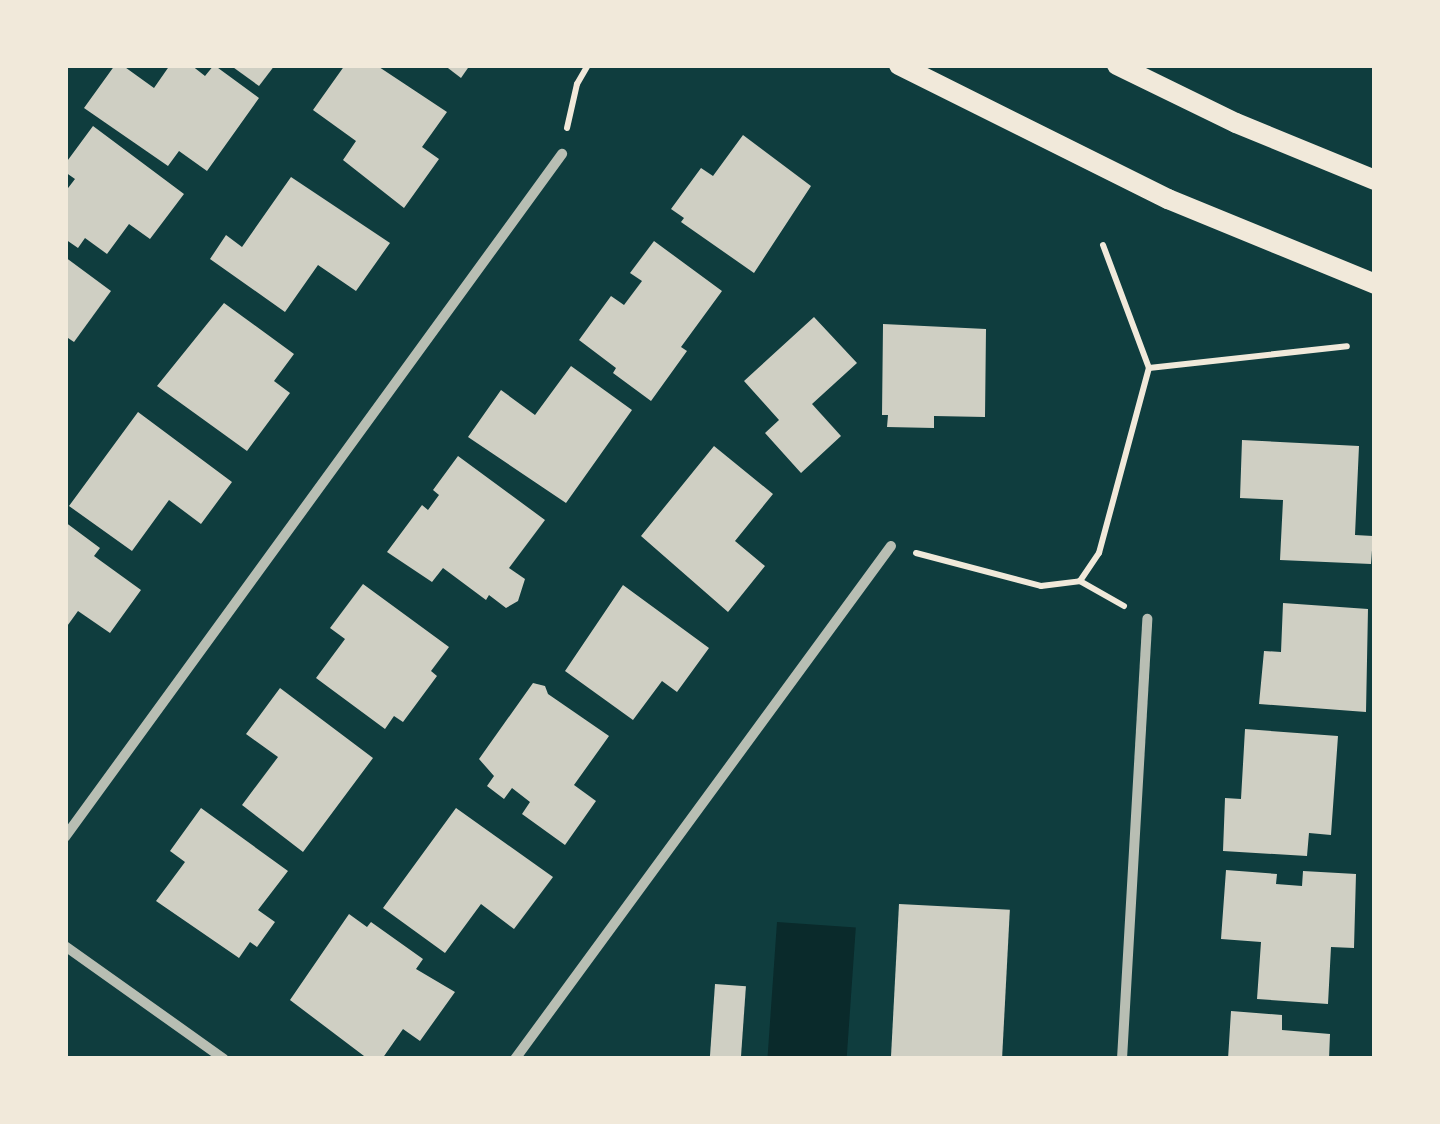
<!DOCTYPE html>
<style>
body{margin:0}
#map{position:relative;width:1440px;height:1124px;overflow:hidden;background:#0f3d3e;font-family:"DejaVu Sans",sans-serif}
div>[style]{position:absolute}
.water>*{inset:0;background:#0a2a2b;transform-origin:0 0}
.building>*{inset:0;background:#cfcfc3;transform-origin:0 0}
.path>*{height:6px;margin:-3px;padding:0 3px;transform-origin:3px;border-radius:3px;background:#f1e9da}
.minor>*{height:10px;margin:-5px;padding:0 5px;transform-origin:5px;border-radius:5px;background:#b8beb3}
.secondary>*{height:20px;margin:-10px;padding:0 10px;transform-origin:10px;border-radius:10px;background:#f1e9da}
span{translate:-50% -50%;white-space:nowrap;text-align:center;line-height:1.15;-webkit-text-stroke:8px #f1e9da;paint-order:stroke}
.frame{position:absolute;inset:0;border:68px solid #f1e9da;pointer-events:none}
</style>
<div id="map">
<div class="water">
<i style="left:777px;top:922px;width:79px;height:137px;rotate:4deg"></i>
</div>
<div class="building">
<i style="clip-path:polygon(115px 65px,122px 65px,154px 88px,170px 65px,191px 65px,205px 76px,214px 65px,259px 98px,207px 171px,179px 151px,168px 166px,84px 108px)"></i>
<i style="clip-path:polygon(230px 65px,275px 65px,259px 86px)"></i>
<i style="clip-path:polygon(345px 65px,376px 65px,447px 112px,422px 147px,439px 159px,404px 208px,343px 160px,356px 141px,313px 110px)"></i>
<i style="clip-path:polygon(444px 65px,470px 65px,461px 78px)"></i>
<i style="clip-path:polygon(93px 126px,184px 194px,150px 239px,129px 224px,107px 254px,85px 238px,78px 248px,65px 239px,65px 192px,75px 179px,65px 172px,65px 164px)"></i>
<i style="clip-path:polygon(743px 135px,811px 186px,754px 273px,681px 222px,684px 218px,671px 209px,701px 168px,713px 176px)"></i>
<i style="clip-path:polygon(291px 177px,390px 243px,356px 291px,318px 265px,285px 312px,210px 259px,226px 235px,242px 247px)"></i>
<i style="clip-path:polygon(654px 241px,722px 291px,681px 347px,687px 351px,651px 401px,613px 373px,616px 368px,579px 340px,611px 296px,624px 305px,642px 281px,630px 273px)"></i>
<i style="clip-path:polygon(65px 257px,111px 291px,74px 342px,65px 336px)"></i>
<i style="clip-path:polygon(224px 303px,294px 354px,274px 381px,290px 393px,247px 451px,157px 386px)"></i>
<i style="clip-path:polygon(814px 317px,857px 363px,812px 404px,841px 436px,801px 473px,765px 433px,779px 420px,744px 381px)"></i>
<i style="clip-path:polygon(883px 324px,986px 329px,985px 417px,934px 416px,934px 428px,887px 427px,888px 415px,882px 415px)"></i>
<i style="clip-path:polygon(571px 366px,632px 410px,566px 503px,468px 437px,501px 390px,535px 415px)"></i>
<i style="clip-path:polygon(138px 412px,232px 482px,201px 524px,169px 500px,132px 551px,69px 506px)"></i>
<i style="clip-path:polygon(1242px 440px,1359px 446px,1355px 535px,1373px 536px,1371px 564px,1280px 560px,1283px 500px,1240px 498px)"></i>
<i style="clip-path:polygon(714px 446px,773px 494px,735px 541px,765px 566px,728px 612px,641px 536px)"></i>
<i style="clip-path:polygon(458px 456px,545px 520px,509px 568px,525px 579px,518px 601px,506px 608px,489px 595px,486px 600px,443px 568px,432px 582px,387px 552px,422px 505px,428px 510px,439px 495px,433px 490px)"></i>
<i style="clip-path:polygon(65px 522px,100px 548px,94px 556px,141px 590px,110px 633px,78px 611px,65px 629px)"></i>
<i style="clip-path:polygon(363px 584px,449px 647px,431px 671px,437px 676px,403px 722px,394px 716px,385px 729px,316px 678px,345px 639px,330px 628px)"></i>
<i style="clip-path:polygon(623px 585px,709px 648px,677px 692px,662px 681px,633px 720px,565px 671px)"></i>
<i style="clip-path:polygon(1283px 603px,1368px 609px,1366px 712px,1259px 704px,1264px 651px,1281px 652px)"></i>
<i style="clip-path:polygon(533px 683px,545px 686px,548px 694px,609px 736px,574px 785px,596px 801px,565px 845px,522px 814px,530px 802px,512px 788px,504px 799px,487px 786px,494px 776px,479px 759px)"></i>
<i style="clip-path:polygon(280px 688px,373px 758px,303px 852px,242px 805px,278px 757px,246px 734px)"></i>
<i style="clip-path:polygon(1245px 729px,1338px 736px,1331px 835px,1309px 833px,1307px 856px,1223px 851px,1225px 798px,1241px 799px)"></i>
<i style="clip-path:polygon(201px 808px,288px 871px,258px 910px,275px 922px,257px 947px,250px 942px,239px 958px,156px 901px,185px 862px,170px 851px)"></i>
<i style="clip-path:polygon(456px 808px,553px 877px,514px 929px,481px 904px,445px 953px,383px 908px)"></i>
<i style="clip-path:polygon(1226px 870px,1277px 874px,1276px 884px,1302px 886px,1303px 871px,1356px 874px,1354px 948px,1331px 947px,1328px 1004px,1257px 999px,1261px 942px,1221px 939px)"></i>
<i style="left:899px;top:904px;width:111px;height:155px;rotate:3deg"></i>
<i style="clip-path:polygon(349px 914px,367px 927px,371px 922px,423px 959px,416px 969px,455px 992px,420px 1041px,403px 1029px,382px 1059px,368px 1059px,290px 1000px)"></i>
<i style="left:715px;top:984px;width:31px;height:75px;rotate:4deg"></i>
<i style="clip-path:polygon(1231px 1011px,1282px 1015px,1282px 1030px,1330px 1034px,1329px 1059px,1228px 1059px)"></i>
</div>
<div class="path">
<i style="left:567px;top:128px;width:45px;rotate:-77.2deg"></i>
<i style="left:577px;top:84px;width:22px;rotate:-60deg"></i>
<i style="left:1103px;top:245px;width:131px;rotate:69.5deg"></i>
<i style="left:1149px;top:368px;width:199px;rotate:-6.3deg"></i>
<i style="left:916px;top:553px;width:129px;rotate:14.8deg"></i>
<i style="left:1041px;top:586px;width:38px;rotate:-7deg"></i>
<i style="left:1124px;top:606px;width:51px;rotate:-150.4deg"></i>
<i style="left:1080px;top:581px;width:34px;rotate:-56deg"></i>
<i style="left:1099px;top:553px;width:192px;rotate:-74.9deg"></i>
</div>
<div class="minor">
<i style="left:65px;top:837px;width:845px;rotate:-53.96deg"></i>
<i style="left:65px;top:946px;width:195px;rotate:35.4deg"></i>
<i style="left:515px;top:1059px;width:636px;rotate:-53.76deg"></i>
<i style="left:1122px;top:1059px;width:441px;rotate:-86.7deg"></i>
</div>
<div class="secondary">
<i style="left:899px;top:65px;width:301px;rotate:26.5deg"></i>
<i style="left:1168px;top:199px;width:224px;rotate:22.3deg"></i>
<i style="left:1117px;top:65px;width:132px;rotate:26deg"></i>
<i style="left:1236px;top:123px;width:150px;rotate:22.3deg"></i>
</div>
<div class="frame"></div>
</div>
